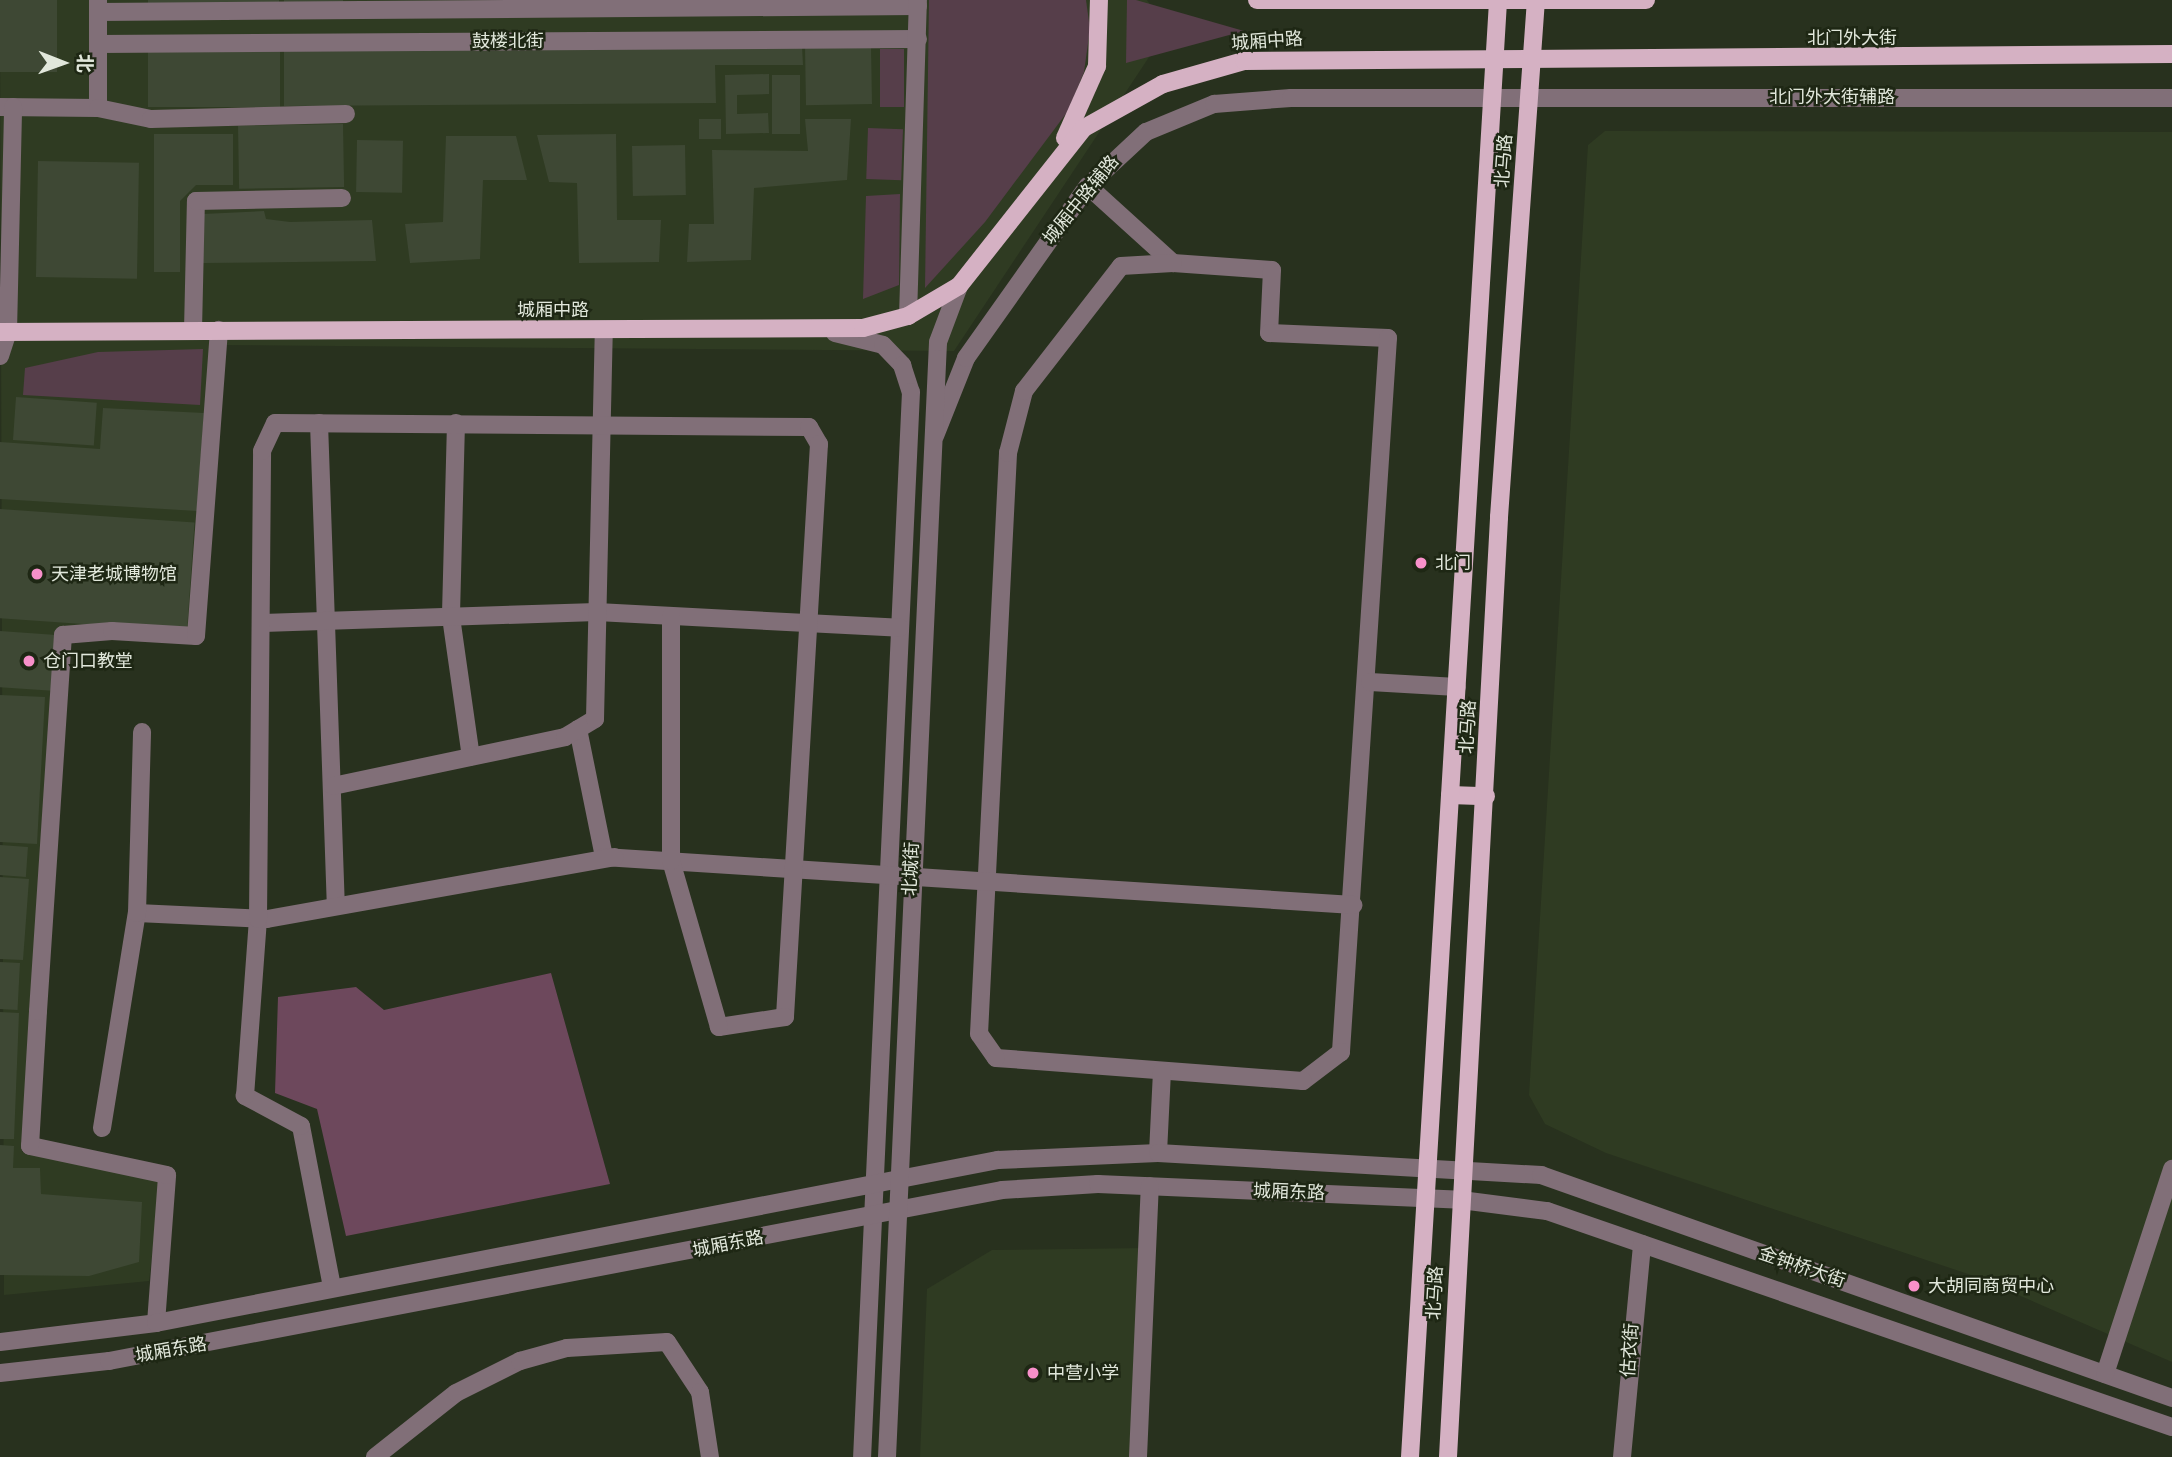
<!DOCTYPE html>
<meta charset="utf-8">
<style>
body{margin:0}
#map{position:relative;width:2172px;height:1457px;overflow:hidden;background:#28311e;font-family:"Nunito Sans","Noto Sans SC",sans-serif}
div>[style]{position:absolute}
.built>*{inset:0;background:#2f3b22}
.green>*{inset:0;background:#563e4a;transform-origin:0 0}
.forest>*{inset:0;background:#6d485c}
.building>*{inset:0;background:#3e4834;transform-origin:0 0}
.minor>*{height:18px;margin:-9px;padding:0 9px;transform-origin:9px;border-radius:9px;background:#816f78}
.major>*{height:18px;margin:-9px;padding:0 9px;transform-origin:9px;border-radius:9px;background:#d5b1c3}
.dots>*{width:19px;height:19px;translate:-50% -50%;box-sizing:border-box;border:4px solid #1e2714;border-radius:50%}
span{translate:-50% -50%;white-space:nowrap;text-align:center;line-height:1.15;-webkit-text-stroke:5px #1e2714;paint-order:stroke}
.street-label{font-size:18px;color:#e1e7db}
.poi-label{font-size:18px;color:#e1e7db}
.left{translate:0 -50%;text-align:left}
.north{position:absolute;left:28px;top:28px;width:70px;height:70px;-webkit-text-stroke:5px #1e2714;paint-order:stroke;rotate:91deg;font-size:19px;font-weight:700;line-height:28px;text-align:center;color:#e1e7db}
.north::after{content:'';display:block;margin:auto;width:24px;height:32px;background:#e1e7db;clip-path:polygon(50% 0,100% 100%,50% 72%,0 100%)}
</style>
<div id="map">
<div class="built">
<i style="clip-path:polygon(0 0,1147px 0,1167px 30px,954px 351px,213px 345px,193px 638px,55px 635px,22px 1152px,161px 1180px,149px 1281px,4px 1295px)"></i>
<i style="clip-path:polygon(1605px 131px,2172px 132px,2172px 1362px,1977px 1277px,1606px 1153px,1545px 1124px,1529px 1095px,1588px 145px)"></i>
<i style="clip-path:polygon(1148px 1248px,1139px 1457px,920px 1457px,927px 1289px,992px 1250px)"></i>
</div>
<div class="green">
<i style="clip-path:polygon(929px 0,1086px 0,1090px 29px,1084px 72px,1068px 111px,985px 222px,925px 288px)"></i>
<i style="clip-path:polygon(1127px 0,1136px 0,1244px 31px,1126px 63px)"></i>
<i style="left:880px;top:49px;width:24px;height:58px"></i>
<i style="left:868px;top:128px;width:35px;height:51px;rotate:2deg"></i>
<i style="clip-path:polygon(900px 194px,899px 285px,863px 299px,866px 196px)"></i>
<i style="clip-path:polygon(203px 349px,200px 405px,23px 395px,25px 368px,98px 352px)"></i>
</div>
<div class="forest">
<i style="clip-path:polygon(551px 973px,610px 1184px,346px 1236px,317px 1109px,275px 1093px,278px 997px,356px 987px,384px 1010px)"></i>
</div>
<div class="building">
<i style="left:0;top:0;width:57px;height:72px"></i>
<i style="left:148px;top:0;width:131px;height:4px"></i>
<i style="clip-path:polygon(284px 0,343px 0,343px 2px,284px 3px)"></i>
<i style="clip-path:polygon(802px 46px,803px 65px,715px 65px,716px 103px,284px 106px,284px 49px)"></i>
<i style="left:871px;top:46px;width:58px;height:66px;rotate:89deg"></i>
<i style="left:280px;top:49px;width:58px;height:132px;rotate:90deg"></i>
<i style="clip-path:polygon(769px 74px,769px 94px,737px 95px,737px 114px,768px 113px,769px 133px,726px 134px,725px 75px)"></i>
<i style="left:772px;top:75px;width:28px;height:59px"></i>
<i style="left:699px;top:119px;width:22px;height:20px"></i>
<i style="clip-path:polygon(805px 119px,851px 119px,847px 180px,754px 188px,751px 260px,687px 262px,689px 224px,714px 224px,712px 150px,808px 151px)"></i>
<i style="left:343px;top:124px;width:63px;height:105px;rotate:89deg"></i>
<i style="clip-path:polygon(154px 134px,233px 134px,233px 185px,196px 185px,180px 201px,180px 272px,154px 272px)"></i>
<i style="clip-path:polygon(616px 134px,617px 220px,661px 220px,659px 262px,579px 263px,577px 183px,549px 182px,537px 135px)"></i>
<i style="clip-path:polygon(446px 136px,516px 136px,527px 180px,483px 180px,480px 259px,410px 263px,405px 224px,443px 222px)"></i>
<i style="left:357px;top:140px;width:46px;height:52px;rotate:1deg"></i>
<i style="left:685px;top:145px;width:50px;height:53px;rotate:89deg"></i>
<i style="left:38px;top:161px;width:101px;height:116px;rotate:1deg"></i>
<i style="clip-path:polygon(264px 211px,266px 219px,290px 222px,372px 220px,376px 261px,203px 263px,203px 214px)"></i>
<i style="left:16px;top:397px;width:81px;height:43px;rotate:4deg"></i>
<i style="clip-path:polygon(103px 408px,204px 413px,197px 511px,0 499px,0 442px,100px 449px)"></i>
<i style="left:0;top:509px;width:195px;height:109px;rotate:4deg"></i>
<i style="left:0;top:631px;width:60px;height:56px;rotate:4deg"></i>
<i style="clip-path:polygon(0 695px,45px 697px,37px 844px,0 842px)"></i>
<i style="left:0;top:845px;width:28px;height:30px;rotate:4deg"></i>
<i style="clip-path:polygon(0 877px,29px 879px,23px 960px,0 959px)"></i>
<i style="left:0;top:962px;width:20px;height:47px;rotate:3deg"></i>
<i style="clip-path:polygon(0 1012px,19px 1013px,14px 1139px,0 1139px)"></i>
<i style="clip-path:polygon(0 1145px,14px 1146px,13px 1168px,40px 1168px,41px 1194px,142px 1202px,139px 1262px,89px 1276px,0 1275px)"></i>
</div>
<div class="minor">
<i style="left:98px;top:12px;width:820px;rotate:-0.42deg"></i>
<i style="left:98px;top:44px;width:820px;rotate:-0.35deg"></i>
<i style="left:0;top:107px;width:98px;rotate:0.6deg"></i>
<i style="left:98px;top:108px;width:108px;rotate:-90deg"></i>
<i style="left:98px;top:108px;width:54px;rotate:11.7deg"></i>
<i style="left:151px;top:119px;width:195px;rotate:-1.5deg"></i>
<i style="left:1088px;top:186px;width:115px;rotate:42.2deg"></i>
<i style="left:1173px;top:263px;width:99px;rotate:4deg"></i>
<i style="left:1272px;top:270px;width:63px;rotate:92.7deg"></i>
<i style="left:1269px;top:333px;width:119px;rotate:2.4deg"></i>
<i style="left:1388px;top:338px;width:716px;rotate:93.77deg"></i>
<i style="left:1341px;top:1052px;width:48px;rotate:142.7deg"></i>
<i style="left:1303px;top:1081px;width:308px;rotate:-175.7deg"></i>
<i style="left:996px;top:1058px;width:29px;rotate:-125deg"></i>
<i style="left:979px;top:1034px;width:582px;rotate:-87.14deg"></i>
<i style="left:1008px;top:453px;width:64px;rotate:-75.5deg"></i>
<i style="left:1024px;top:391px;width:158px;rotate:-52.2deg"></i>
<i style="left:1121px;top:266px;width:52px;rotate:-3.3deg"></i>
<i style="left:908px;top:316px;width:316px;rotate:-88.2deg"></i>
<i style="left:193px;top:330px;width:129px;rotate:-88.7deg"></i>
<i style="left:196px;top:201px;width:146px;rotate:-1.2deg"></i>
<i style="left:835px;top:333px;width:49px;rotate:14deg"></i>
<i style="left:883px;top:345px;width:28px;rotate:46deg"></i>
<i style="left:902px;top:365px;width:28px;rotate:72deg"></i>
<i style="left:911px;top:392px;width:1066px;rotate:92.63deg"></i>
<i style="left:0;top:356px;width:25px;rotate:-72deg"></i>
<i style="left:8px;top:332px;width:225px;rotate:-88.7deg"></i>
<i style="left:319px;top:423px;width:483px;rotate:88deg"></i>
<i style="left:456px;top:423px;width:194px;rotate:91.5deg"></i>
<i style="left:451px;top:617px;width:141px;rotate:81.9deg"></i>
<i style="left:935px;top:436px;width:84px;rotate:-68.3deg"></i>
<i style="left:966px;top:358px;width:211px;rotate:-54.7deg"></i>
<i style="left:1088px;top:186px;width:79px;rotate:-43deg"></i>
<i style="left:1146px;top:132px;width:74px;rotate:-22.4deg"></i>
<i style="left:1214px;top:104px;width:77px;rotate:-4.5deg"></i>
<i style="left:1291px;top:98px;width:881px"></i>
<i style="left:263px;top:623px;width:334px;rotate:-1.9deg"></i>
<i style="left:597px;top:612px;width:303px;rotate:3deg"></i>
<i style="left:1370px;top:682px;width:87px;rotate:3.3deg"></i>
<i style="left:578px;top:729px;width:131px;rotate:78.5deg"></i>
<i style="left:604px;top:857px;width:751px;rotate:3.67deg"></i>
<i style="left:333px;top:786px;width:237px;rotate:-11.9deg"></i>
<i style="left:565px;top:737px;width:35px;rotate:-31deg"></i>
<i style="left:595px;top:719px;width:387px;rotate:-88.7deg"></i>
<i style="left:137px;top:913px;width:130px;rotate:2.6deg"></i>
<i style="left:267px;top:919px;width:353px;rotate:-10.1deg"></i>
<i style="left:102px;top:1128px;width:218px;rotate:-80.8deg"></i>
<i style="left:137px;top:913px;width:181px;rotate:-88.4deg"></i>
<i style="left:1158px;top:1153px;width:82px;rotate:-87.2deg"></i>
<i style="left:332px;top:1287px;width:164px;rotate:-100.9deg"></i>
<i style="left:301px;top:1126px;width:64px;rotate:-151.8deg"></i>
<i style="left:245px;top:1096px;width:177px;rotate:-85.8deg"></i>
<i style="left:258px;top:919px;width:468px;rotate:-89.5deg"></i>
<i style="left:262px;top:451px;width:31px;rotate:-65deg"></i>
<i style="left:275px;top:423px;width:534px;rotate:0.43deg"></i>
<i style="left:809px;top:427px;width:20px;rotate:60deg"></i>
<i style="left:819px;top:444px;width:574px;rotate:93.4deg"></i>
<i style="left:785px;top:1017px;width:67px;rotate:171.4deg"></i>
<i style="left:719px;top:1027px;width:173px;rotate:-106.1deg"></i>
<i style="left:671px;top:861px;width:245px;rotate:-90deg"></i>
<i style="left:156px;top:1323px;width:148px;rotate:-85.7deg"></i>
<i style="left:167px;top:1175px;width:140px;rotate:-168deg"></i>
<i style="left:30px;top:1146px;width:135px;rotate:-86.6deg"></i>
<i style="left:38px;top:1011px;width:377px;rotate:-86.2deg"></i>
<i style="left:63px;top:635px;width:49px;rotate:-4.7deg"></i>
<i style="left:112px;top:631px;width:84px;rotate:3.4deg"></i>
<i style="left:196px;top:636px;width:307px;rotate:-85.7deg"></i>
<i style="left:0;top:1342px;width:157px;rotate:-6.9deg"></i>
<i style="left:156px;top:1323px;width:858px;rotate:-10.96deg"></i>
<i style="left:998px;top:1160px;width:160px;rotate:-2.5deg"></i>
<i style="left:1158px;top:1153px;width:384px;rotate:3.3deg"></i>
<i style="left:1541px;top:1175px;width:669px;rotate:19.46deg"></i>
<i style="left:0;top:1373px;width:110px;rotate:-6.3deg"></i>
<i style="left:109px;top:1361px;width:909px;rotate:-10.84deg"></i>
<i style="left:1002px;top:1190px;width:96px;rotate:-3.6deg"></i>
<i style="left:1098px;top:1184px;width:363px;rotate:2.5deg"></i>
<i style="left:1461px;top:1200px;width:87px;rotate:7.3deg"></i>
<i style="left:1547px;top:1211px;width:661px;rotate:19.07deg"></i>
<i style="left:2105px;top:1374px;width:216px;rotate:-71.9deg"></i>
<i style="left:375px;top:1457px;width:103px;rotate:-38.3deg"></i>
<i style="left:456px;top:1393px;width:72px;rotate:-26.6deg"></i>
<i style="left:520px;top:1361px;width:49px;rotate:-15.5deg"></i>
<i style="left:567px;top:1348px;width:100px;rotate:-3.4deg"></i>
<i style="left:667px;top:1342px;width:60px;rotate:56.6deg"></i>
<i style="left:700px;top:1392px;width:66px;rotate:81.3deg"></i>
<i style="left:887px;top:1457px;width:1116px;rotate:-87.38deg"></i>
<i style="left:938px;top:342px;width:60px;rotate:-69.4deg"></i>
<i style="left:1138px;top:1457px;width:271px;rotate:-87.5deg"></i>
<i style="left:1622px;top:1457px;width:214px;rotate:-84.6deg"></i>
</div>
<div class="major">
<i style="left:1257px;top:0;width:389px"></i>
<i style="left:1065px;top:138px;width:79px;rotate:-66deg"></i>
<i style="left:1097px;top:66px;width:66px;rotate:-88.3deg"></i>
<i style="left:0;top:332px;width:863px;rotate:-0.27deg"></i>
<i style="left:863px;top:328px;width:47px;rotate:-14.9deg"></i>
<i style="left:908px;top:316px;width:59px;rotate:-30.5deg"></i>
<i style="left:959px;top:286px;width:201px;rotate:-51.7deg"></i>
<i style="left:1084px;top:128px;width:90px;rotate:-29.1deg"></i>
<i style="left:1163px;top:84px;width:84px;rotate:-15.9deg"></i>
<i style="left:1244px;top:61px;width:928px;rotate:-0.43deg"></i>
<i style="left:1450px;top:795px;width:36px;rotate:2deg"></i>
<i style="left:1410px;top:1457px;width:1460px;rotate:-86.54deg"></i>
<i style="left:1448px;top:1457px;width:941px;rotate:-86.89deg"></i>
<i style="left:1499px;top:517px;width:518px;rotate:-85.91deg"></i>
</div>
<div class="dots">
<i style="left:1421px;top:563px;background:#f890ca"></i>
<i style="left:37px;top:574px;background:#f890ca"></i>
<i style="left:29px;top:661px;background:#f890ca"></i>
<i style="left:1914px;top:1286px;background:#f890ca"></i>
<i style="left:1033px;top:1373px;background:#f890ca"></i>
</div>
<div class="street-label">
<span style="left:1852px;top:38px">北门外大街</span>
<span style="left:508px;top:41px">鼓楼北街</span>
<span style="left:1267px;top:41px;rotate:-4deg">城厢中路</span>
<span style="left:1832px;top:97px">北门外大街辅路</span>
<span style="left:1504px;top:161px;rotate:-86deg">北马路</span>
<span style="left:1081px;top:200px;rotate:-51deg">城厢中路辅路</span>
<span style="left:553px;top:310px">城厢中路</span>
<span style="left:1468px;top:727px;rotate:-87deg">北马路</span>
<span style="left:911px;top:869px;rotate:-87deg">北城街</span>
<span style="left:1289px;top:1192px;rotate:2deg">城厢东路</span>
<span style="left:728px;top:1244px;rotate:-11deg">城厢东路</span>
<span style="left:1802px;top:1267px;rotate:19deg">金钟桥大街</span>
<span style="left:1435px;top:1293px;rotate:-87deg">北马路</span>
<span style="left:171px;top:1350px;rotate:-10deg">城厢东路</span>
<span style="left:1630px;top:1350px;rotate:-86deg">估衣街</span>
</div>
<div class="poi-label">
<span class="left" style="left:1435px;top:563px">北门</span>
<span class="left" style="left:51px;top:574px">天津老城博物馆</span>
<span class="left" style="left:43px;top:661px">仓门口教堂</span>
<span class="left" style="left:1928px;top:1286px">大胡同商贸中心</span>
<span class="left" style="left:1047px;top:1373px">中营小学</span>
</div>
<div class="north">北</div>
</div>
